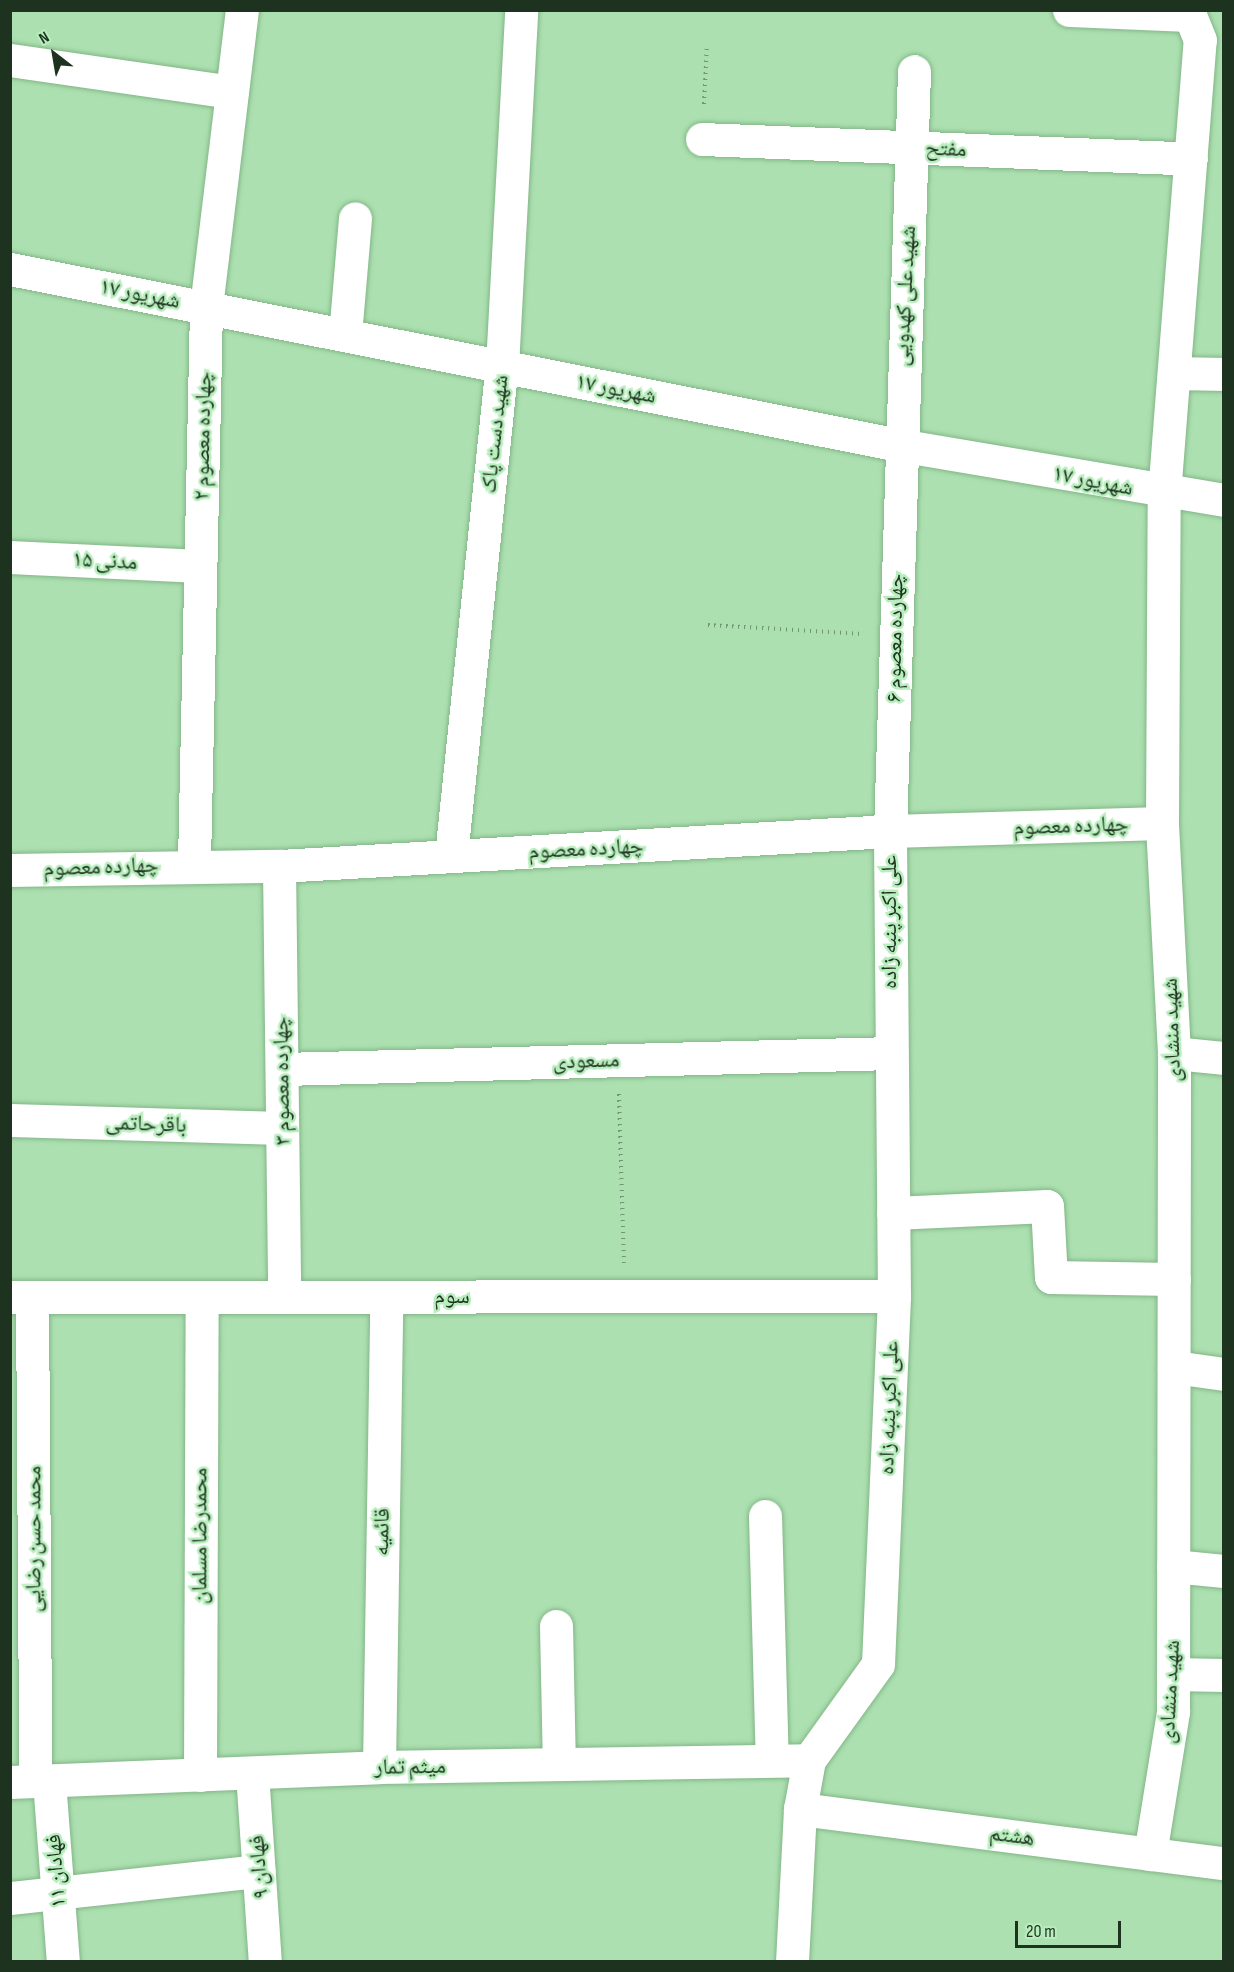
<!DOCTYPE html>
<meta charset="utf-8">
<style>
body{margin:0}
#map{position:relative;width:1234px;height:1972px;overflow:hidden;background:#ace0b0;font-family:"Sofia Sans Condensed","Noto Naskh Arabic",sans-serif}
div>[style]{position:absolute}
.path>*{height:4px;margin-top:-2px;transform-origin:0;background:repeating-linear-gradient(90deg,#709673 0 1.5px,transparent 0 6px)}
.roads{filter:drop-shadow(0 0 2px #83b688) drop-shadow(0 0 2px #83b688)}
.minor>*{height:33px;margin:-16.5px;padding:0 16.5px;transform-origin:16.5px;border-radius:16.5px;background:#fff}
span{translate:-50% -50%;white-space:nowrap;text-align:center;line-height:1.15;-webkit-text-stroke:5px #b8eebd;paint-order:stroke}
.street-label{font-size:22px;color:#1e3220}
.frame{position:absolute;inset:0;border:12px solid #1e3220;pointer-events:none}
.north{position:absolute;left:24px;top:24px;width:60px;height:60px;-webkit-text-stroke:4px #b8eebd;paint-order:stroke;rotate:329deg;font-size:16px;font-weight:700;line-height:24px;text-align:center;color:#1e3220}
.north::after{content:'';display:block;margin:auto;width:21px;height:27px;background:#1e3220;clip-path:polygon(50% 0,100% 100%,50% 72%,0 100%)}
.scale{position:absolute;left:1015px;top:1921px;width:106px;height:27px;box-sizing:border-box;border:3px solid #1e3220;border-top:0;padding-left:8px;font-size:18px;line-height:21px;white-space:nowrap;color:#1e3220;-webkit-text-stroke:4px #b8eebd;paint-order:stroke}
</style>
<div id="map">
<div class="path">
<i style="left:704px;top:104px;width:59px;rotate:-87.1deg"></i>
<i style="left:708px;top:625px;width:155px;rotate:3.3deg"></i>
<i style="left:619px;top:1094px;width:169px;rotate:88.3deg"></i>
</div>
<div class="roads">
<div class="minor">
<i style="left:1069px;top:10px;width:121px;rotate:2.4deg"></i>
<i style="left:10px;top:60px;width:224px;rotate:8.2deg"></i>
<i style="left:702px;top:139px;width:489px;rotate:2.3deg"></i>
<i style="left:10px;top:269px;width:906px;rotate:11.2deg"></i>
<i style="left:899px;top:445px;width:330px;rotate:9.6deg"></i>
<i style="left:345px;top:335px;width:117px;rotate:-85.1deg"></i>
<i style="left:1174px;top:373px;width:50px;rotate:1.1deg"></i>
<i style="left:10px;top:557px;width:190px;rotate:2.7deg"></i>
<i style="left:451px;top:856px;width:493px;rotate:-84.1deg"></i>
<i style="left:502px;top:366px;width:357px;rotate:-86.9deg"></i>
<i style="left:194px;top:863px;width:556px;rotate:-88.76deg"></i>
<i style="left:206px;top:307px;width:299px;rotate:-83.1deg"></i>
<i style="left:279px;top:866px;width:431px;rotate:89.3deg"></i>
<i style="left:10px;top:870px;width:269px;rotate:-0.9deg"></i>
<i style="left:279px;top:866px;width:612px;rotate:-3.28deg"></i>
<i style="left:890px;top:831px;width:272px;rotate:-1.7deg"></i>
<i style="left:1174px;top:1053px;width:50px;rotate:5.7deg"></i>
<i style="left:282px;top:1069px;width:609px;rotate:-1.5deg"></i>
<i style="left:10px;top:1120px;width:272px;rotate:1.7deg"></i>
<i style="left:893px;top:1213px;width:154px;rotate:-2.6deg"></i>
<i style="left:1047px;top:1206px;width:71px;rotate:86.8deg"></i>
<i style="left:1051px;top:1277px;width:123px;rotate:0.9deg"></i>
<i style="left:10px;top:1297px;width:884px;rotate:-0.06deg"></i>
<i style="left:32px;top:1297px;width:484px;rotate:89.6deg"></i>
<i style="left:1174px;top:1367px;width:50px;rotate:8deg"></i>
<i style="left:765px;top:1516px;width:244px;rotate:88.4deg"></i>
<i style="left:1173px;top:1566px;width:51px;rotate:5.6deg"></i>
<i style="left:556px;top:1626px;width:138px;rotate:88.8deg"></i>
<i style="left:1173px;top:1674px;width:51px;rotate:1.1deg"></i>
<i style="left:379px;top:1767px;width:470px;rotate:-89.1deg"></i>
<i style="left:252px;top:1773px;width:189px;rotate:86.1deg"></i>
<i style="left:200px;top:1775px;width:478px;rotate:-89.8deg"></i>
<i style="left:49px;top:1781px;width:182px;rotate:85.6deg"></i>
<i style="left:10px;top:1782px;width:369px;rotate:-2.3deg"></i>
<i style="left:379px;top:1767px;width:430px;rotate:-0.9deg"></i>
<i style="left:800px;top:1809px;width:427px;rotate:7.3deg"></i>
<i style="left:1150px;top:1854px;width:144px;rotate:-80.8deg"></i>
<i style="left:1173px;top:1712px;width:659px;rotate:-89.91deg"></i>
<i style="left:1174px;top:1053px;width:230px;rotate:-93deg"></i>
<i style="left:1162px;top:823px;width:329px;rotate:-89.7deg"></i>
<i style="left:1164px;top:494px;width:455px;rotate:-85.5deg"></i>
<i style="left:1200px;top:40px;width:32px;rotate:-112deg"></i>
<i style="left:10px;top:1898px;width:250px;rotate:-6.2deg"></i>
<i style="left:792px;top:1962px;width:153px;rotate:-87deg"></i>
<i style="left:800px;top:1809px;width:50px;rotate:-79.6deg"></i>
<i style="left:809px;top:1760px;width:118px;rotate:-54.3deg"></i>
<i style="left:878px;top:1664px;width:368px;rotate:-87.5deg"></i>
<i style="left:894px;top:1296px;width:465px;rotate:-90.5deg"></i>
<i style="left:890px;top:831px;width:760px;rotate:-88.19deg"></i>
</div>
</div>
<div class="street-label">
<span style="left:946px;top:149px;rotate:2deg">مفتح</span>
<span style="left:140px;top:294px;rotate:11deg">۱۷ شهریور</span>
<span style="left:905px;top:296px;rotate:-87deg">شهید علی کهدویی</span>
<span style="left:616px;top:389px;rotate:11deg">۱۷ شهریور</span>
<span style="left:495px;top:434px;rotate:-84deg">شهید دست پاک</span>
<span style="left:203px;top:436px;rotate:-89deg">چهارده معصوم ۲</span>
<span style="left:1093px;top:481px;rotate:11deg">۱۷ شهریور</span>
<span style="left:105px;top:561px;rotate:3deg">مدنی ۱۵</span>
<span style="left:895px;top:638px;rotate:-89deg">چهارده معصوم ۶</span>
<span style="left:1071px;top:826px;rotate:-2deg">چهارده معصوم</span>
<span style="left:586px;top:849px;rotate:-3deg">چهارده معصوم</span>
<span style="left:101px;top:867px;rotate:-2deg">چهارده معصوم</span>
<span style="left:890px;top:922px;rotate:-90deg">علی اکبر پنبه زاده</span>
<span style="left:1172px;top:1030px;rotate:-92deg">شهید منشادی</span>
<span style="left:586px;top:1061px;rotate:-2deg">مسعودی</span>
<span style="left:282px;top:1081px;rotate:-91deg">چهارده معصوم ۳</span>
<span style="left:146px;top:1124px;rotate:2deg">باقرحاتمی</span>
<span style="left:452px;top:1297px">سوم</span>
<span style="left:889px;top:1408px;rotate:-88deg">علی اکبر پنبه زاده</span>
<span style="left:382px;top:1532px;rotate:-89deg">قائمیه</span>
<span style="left:200px;top:1536px;rotate:-90deg">محمدرضا مسلمان</span>
<span style="left:34px;top:1539px;rotate:-90deg">محمد حسن رضایی</span>
<span style="left:1170px;top:1692px;rotate:-87deg">شهید منشادی</span>
<span style="left:410px;top:1767px;rotate:-1deg">میثم تمار</span>
<span style="left:1012px;top:1836px;rotate:7deg">هشتم</span>
<span style="left:259px;top:1867px;rotate:-94deg">فهادان ۹</span>
<span style="left:56px;top:1871px;rotate:-94deg">فهادان ۱۱</span>
</div>
<div class="frame"></div>
<div class="north">N</div>
<div class="scale">20 m</div>
</div>
